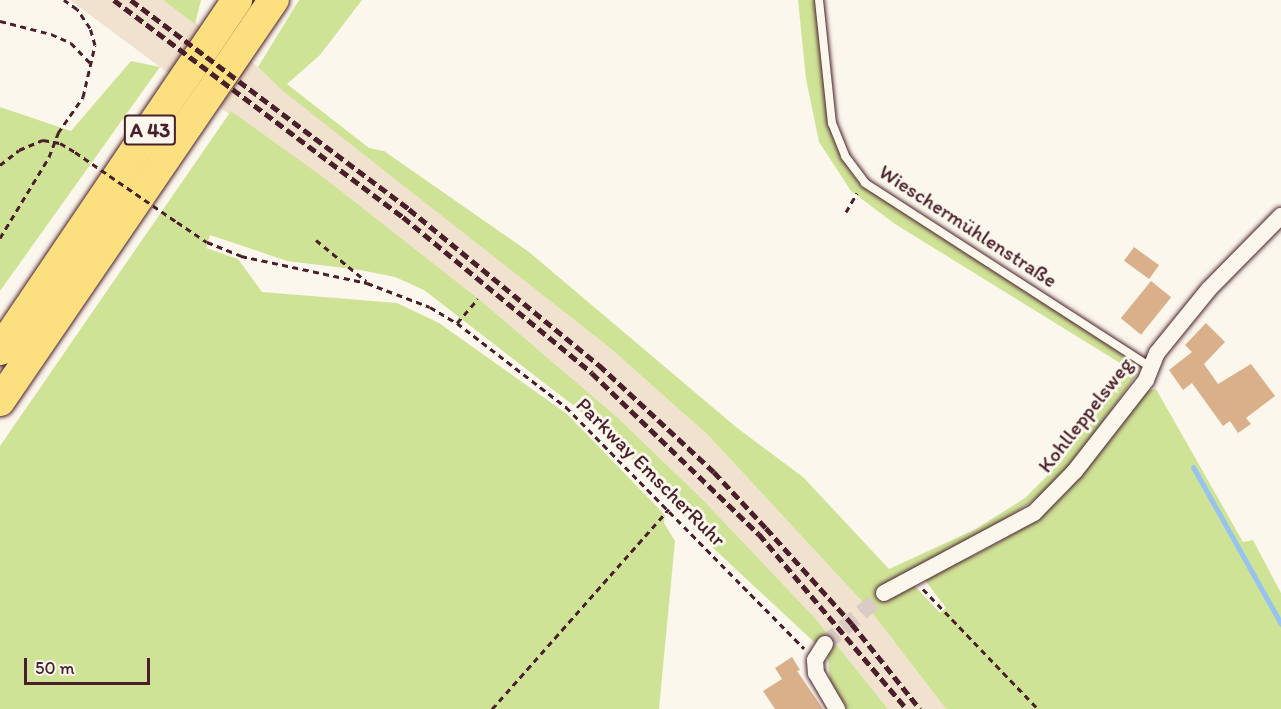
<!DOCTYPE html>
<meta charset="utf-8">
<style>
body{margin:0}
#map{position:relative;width:1281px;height:709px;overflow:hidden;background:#fbf7ec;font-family:Itim,sans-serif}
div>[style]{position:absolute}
.built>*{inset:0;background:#f1e2cf}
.green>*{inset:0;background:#cfe397}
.stream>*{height:5px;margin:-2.5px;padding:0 2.5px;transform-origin:2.5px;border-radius:2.5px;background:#96c3f0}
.building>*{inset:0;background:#dab08b;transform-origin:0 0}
.minor-tunnel>*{height:16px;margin-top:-8px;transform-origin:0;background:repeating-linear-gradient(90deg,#d8ccc5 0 16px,transparent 0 24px)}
.path>*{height:3px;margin-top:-1.5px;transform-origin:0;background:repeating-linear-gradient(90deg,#4a1f2b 0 6px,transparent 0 10.5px)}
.roads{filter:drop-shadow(0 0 2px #4a1f2b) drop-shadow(0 0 2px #4a1f2b)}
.service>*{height:8px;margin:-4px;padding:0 4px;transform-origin:4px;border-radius:4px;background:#fbf7ec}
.minor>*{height:16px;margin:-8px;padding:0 8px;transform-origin:8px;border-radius:8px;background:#fbf7ec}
.motorway>*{height:30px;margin:-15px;padding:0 15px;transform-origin:15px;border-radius:15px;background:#fce080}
.rail>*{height:4.5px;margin-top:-2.25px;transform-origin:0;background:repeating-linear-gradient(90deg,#4a1f2b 0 9px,transparent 0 13.5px)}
.path-bridge>*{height:3px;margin-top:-1.5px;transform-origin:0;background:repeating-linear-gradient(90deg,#4a1f2b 0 6px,transparent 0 10.5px)}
span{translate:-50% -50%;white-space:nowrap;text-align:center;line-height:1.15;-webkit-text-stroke:6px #fbf7ec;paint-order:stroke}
.shield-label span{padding:2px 4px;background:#fbf7ec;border:2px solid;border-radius:4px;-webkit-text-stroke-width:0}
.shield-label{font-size:20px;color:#4a1f2b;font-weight:700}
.street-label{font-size:21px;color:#4a1f2b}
.scale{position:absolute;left:24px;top:658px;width:126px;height:27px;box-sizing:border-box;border:3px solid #4a1f2b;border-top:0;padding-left:8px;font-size:18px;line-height:21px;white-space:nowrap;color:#4a1f2b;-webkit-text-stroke:4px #fbf7ec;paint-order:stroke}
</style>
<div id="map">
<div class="built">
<i style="clip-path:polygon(70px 0,163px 0,258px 67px,284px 91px,610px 348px,708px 435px,870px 610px,946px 709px,888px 709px,815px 618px,703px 500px,617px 417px,480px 300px,327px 180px,160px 67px)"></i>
</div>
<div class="green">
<i style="clip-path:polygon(163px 0,201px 0,195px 24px)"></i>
<i style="clip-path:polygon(299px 0,362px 0,320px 55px,287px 84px,369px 148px,384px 151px,529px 252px,736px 427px,803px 477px,889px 569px,976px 529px,1025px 498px,1061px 462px,1128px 368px,895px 224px,851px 191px,819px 142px,806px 79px,798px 0,815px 0,829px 126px,841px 158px,859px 183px,1091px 333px,1136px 364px,1139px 371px,1076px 460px,1046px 492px,911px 582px,940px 613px,946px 608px,925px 580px,937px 570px,975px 555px,1009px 536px,1048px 509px,1066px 493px,1147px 391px,1156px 389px,1243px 542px,1253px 540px,1281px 593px,1281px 709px,946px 709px,870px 610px,708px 435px,610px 348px,283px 91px,258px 67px)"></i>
<i style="clip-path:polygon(131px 61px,160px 67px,0 291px,0 107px,71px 131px)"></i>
<i style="clip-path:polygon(231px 111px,327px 180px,480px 300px,617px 417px,703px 500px,815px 618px,888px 709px,847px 709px,830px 681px,828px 655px,711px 546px,631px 458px,578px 409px,424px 290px,395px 277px,360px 270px,287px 261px,210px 235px,206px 248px,238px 259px,262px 292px,397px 303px,439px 323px,567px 414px,665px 515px,664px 523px,675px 541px,659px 709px,0 709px,0 446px)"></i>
</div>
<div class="stream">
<i style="left:1193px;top:467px;width:180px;rotate:60.7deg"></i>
</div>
<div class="building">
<i style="left:1134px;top:247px;width:31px;height:17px;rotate:36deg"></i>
<i style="left:1151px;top:281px;width:26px;height:48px;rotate:39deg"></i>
<i style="clip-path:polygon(1206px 323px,1225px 342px,1204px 364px,1218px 384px,1251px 364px,1275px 396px,1246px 418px,1251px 424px,1238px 433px,1230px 421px,1223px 426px,1192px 383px,1183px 390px,1169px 370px,1192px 352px,1185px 345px)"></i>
<i style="clip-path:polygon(792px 657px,800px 670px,797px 671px,823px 709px,775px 709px,763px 691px,782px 679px,775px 668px)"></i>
</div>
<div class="minor-tunnel">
<i style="left:825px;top:644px;width:78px;rotate:-40.8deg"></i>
</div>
<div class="path">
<i style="left:0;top:21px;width:53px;rotate:14.3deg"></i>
<i style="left:51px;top:34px;width:22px;rotate:24deg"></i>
<i style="left:71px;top:43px;width:29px;rotate:46deg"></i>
<i style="left:0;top:165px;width:24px;rotate:-38deg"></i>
<i style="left:19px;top:150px;width:26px;rotate:-23deg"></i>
<i style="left:43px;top:140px;width:17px;rotate:10deg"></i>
<i style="left:60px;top:143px;width:17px;rotate:31deg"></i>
<i style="left:846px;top:212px;width:22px;rotate:-60deg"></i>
<i style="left:177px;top:222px;width:36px;rotate:34deg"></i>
<i style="left:207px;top:242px;width:37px;rotate:22deg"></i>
<i style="left:241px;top:256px;width:129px;rotate:12.1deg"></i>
<i style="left:367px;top:283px;width:67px;rotate:20.9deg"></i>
<i style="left:430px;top:307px;width:31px;rotate:31deg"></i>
<i style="left:457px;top:323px;width:138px;rotate:37.6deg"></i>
<i style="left:566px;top:407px;width:339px;rotate:45.4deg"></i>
<i style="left:0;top:238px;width:95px;rotate:-58.8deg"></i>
<i style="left:49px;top:157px;width:26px;rotate:-69deg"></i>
<i style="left:58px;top:133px;width:44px;rotate:-55.2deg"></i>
<i style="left:83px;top:97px;width:53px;rotate:-77deg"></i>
<i style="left:95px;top:45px;width:18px;rotate:-106deg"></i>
<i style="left:90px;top:28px;width:23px;rotate:-124deg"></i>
<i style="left:77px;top:9px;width:16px;rotate:-145deg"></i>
<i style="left:316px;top:240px;width:65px;rotate:39.4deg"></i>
<i style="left:457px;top:323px;width:32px;rotate:-49deg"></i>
<i style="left:923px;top:589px;width:166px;rotate:46.2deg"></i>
<i style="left:492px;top:709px;width:267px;rotate:-48.5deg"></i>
</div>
<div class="roads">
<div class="service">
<i style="left:819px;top:0;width:124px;rotate:84deg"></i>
<i style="left:832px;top:123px;width:35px;rotate:68deg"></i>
<i style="left:845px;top:156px;width:34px;rotate:53deg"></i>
<i style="left:865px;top:183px;width:340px;rotate:32.8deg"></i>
</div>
<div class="minor">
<i style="left:884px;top:593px;width:170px;rotate:-28.1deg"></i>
<i style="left:1034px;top:513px;width:59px;rotate:-45.7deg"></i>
<i style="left:1075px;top:471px;width:115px;rotate:-52deg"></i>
<i style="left:1146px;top:380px;width:29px;rotate:-68deg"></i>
<i style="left:1157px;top:353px;width:82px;rotate:-50.9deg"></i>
<i style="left:1209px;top:289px;width:103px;rotate:-45.4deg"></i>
<i style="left:825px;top:644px;width:19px;rotate:122deg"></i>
<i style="left:815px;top:660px;width:13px;rotate:86deg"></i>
<i style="left:816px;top:673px;width:42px;rotate:59.7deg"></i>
</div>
<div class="motorway">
<i style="left:0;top:350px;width:423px;rotate:-55.9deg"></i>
<i style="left:0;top:401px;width:486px;rotate:-55.7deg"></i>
</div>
</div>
<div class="rail">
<i style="left:114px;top:0;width:361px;rotate:36.9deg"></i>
<i style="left:403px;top:217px;width:245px;rotate:39.5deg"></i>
<i style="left:592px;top:373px;width:232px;rotate:44deg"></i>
<i style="left:759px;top:534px;width:229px;rotate:49.8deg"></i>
<i style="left:131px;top:0;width:348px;rotate:36.9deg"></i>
<i style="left:409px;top:209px;width:246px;rotate:39.4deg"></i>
<i style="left:599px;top:365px;width:157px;rotate:42.9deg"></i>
<i style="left:714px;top:472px;width:76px;rotate:47.1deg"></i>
<i style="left:766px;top:528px;width:129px;rotate:48.1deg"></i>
<i style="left:852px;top:624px;width:109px;rotate:51.3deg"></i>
</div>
<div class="path-bridge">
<i style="left:75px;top:152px;width:124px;rotate:34.5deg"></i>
</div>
<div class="shield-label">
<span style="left:150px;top:130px">A 43</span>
</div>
<div class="street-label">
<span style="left:968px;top:226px;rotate:33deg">Wieschermühlenstraße</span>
<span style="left:1085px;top:415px;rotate:-52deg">Kohlleppelsweg</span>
<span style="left:651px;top:472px;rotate:45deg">Parkway EmscherRuhr</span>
</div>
<div class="scale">50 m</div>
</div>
